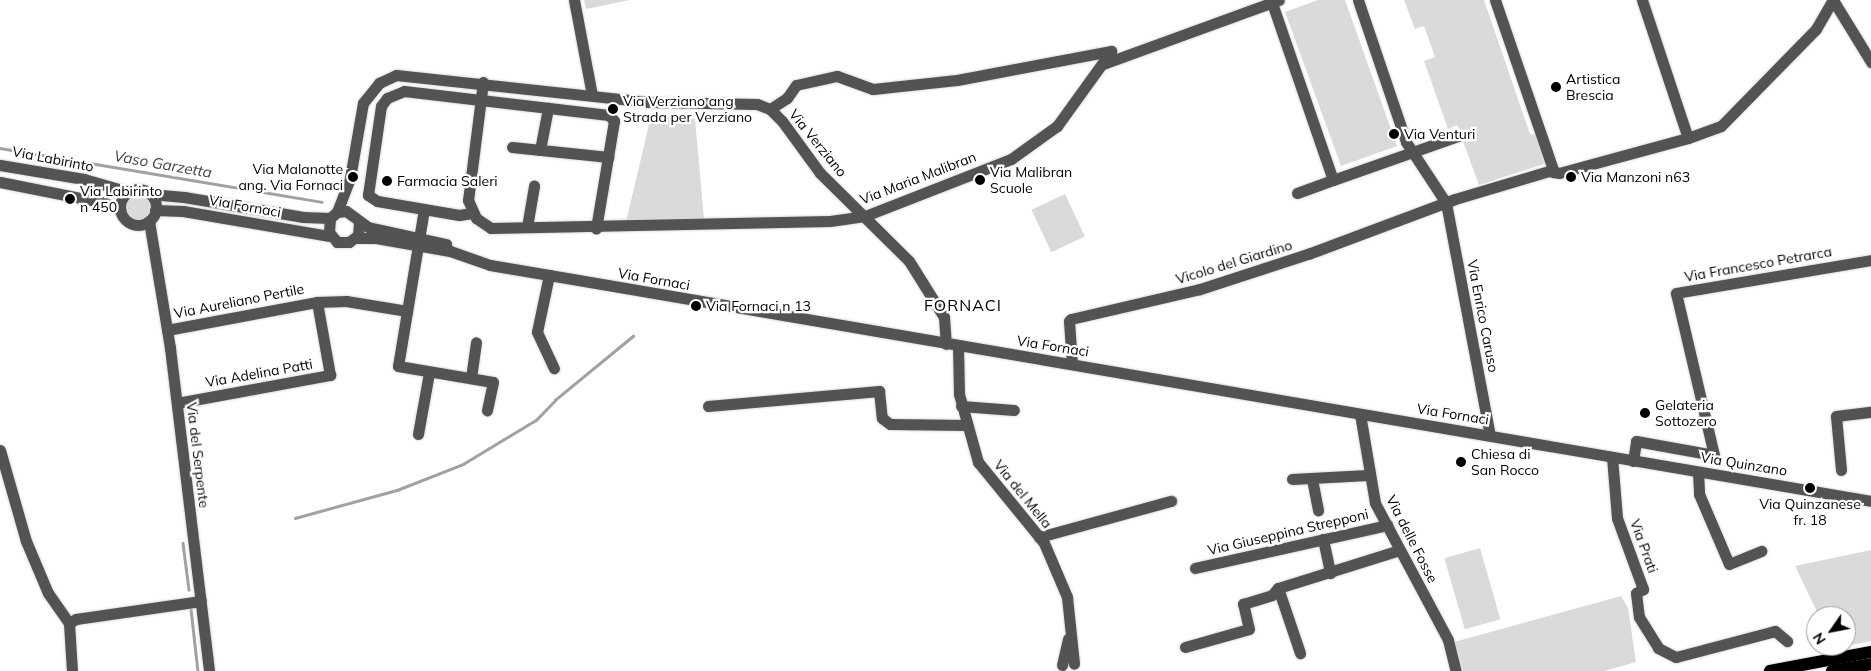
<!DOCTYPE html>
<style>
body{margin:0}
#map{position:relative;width:1871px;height:671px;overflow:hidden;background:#fff;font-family:Mulish,sans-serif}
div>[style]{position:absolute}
.green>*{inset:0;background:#dadada;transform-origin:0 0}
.round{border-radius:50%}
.stream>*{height:2.5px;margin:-1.25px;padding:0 1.25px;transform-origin:1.25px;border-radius:1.25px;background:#a1a1a1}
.roads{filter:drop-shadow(0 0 1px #dbdbdb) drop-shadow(0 0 1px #dbdbdb)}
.minor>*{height:11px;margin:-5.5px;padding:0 5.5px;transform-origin:5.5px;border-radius:5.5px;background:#535353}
.minor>.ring{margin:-5.5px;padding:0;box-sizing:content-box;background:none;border:11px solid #535353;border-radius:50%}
.major>*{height:12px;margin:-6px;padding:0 6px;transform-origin:6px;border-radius:6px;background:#000}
.dots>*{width:14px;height:14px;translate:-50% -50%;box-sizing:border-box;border:2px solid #fff;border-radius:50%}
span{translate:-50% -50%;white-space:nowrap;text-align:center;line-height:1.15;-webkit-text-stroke:4.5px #fff;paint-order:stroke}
.poi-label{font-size:14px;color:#000}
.left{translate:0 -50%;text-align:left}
.right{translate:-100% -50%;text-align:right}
.street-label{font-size:14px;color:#000}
.water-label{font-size:15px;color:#424242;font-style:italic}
.quarter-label{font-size:16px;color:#000;letter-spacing:1px}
.north{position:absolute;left:1806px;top:606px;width:50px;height:50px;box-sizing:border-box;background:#fff;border:1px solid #999;border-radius:50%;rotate:237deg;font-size:14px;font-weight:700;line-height:20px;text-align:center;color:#000}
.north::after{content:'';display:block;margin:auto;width:18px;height:22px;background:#000;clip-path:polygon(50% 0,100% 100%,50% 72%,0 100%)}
</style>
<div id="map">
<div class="green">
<i style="clip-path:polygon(584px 0,630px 0,586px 9px)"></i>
<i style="clip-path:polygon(1318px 0,1345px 0,1397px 146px,1341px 166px,1285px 12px)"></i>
<i style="clip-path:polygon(1404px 0,1484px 0,1530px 134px,1538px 135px,1547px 163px,1479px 185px,1457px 125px,1448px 129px,1424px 61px,1435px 57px,1424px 26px,1415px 29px)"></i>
<i style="clip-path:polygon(651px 116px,695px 119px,704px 219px,626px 222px)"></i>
<i class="round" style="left:125px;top:194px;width:26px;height:26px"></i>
<i style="left:1065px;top:194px;width:47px;height:37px;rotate:65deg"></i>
<i style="left:1480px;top:548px;width:74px;height:37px;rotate:74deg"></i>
<i style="clip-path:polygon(1871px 550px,1871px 641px,1846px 646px,1846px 616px,1819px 616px,1795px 566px)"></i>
<i style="clip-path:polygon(1621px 596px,1628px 608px,1636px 662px,1604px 671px,1463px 671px,1454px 642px)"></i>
</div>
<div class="stream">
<i style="left:0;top:148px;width:326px;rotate:9.5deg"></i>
<i style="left:295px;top:518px;width:106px;rotate:-15.4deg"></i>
<i style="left:397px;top:490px;width:71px;rotate:-21.5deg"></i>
<i style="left:463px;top:464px;width:85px;rotate:-31.1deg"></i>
<i style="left:536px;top:420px;width:28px;rotate:-46deg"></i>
<i style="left:555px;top:400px;width:101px;rotate:-39.4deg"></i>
<i style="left:183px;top:543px;width:47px;rotate:82.7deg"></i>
<i style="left:191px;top:609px;width:62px;rotate:83.6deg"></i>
</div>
<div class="roads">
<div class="minor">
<i style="left:574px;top:0;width:97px;rotate:79.3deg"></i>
<i style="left:1358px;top:0;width:150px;rotate:71.3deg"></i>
<i style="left:1406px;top:142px;width:73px;rotate:56.7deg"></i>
<i style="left:1446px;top:203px;width:236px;rotate:79.3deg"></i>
<i style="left:1495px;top:0;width:182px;rotate:71.1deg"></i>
<i style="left:1642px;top:0;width:145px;rotate:71.6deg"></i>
<i style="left:1833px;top:0;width:73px;rotate:58.5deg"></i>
<i style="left:1272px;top:3px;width:187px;rotate:71deg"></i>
<i style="left:1333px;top:180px;width:133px;rotate:-19.4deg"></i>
<i style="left:1103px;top:64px;width:187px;rotate:-20deg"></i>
<i style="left:483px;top:82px;width:119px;rotate:97.2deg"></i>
<i style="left:468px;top:200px;width:20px;rotate:66deg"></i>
<i style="left:476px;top:218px;width:18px;rotate:34deg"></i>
<i style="left:491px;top:228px;width:339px;rotate:-1.2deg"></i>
<i style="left:830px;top:221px;width:35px;rotate:-8deg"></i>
<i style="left:865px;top:216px;width:157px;rotate:-21.3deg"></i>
<i style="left:1011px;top:159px;width:57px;rotate:-35.7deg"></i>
<i style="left:1057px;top:126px;width:92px;rotate:-54.2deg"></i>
<i style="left:770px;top:109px;width:20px;rotate:-33deg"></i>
<i style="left:787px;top:98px;width:16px;rotate:-55deg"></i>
<i style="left:796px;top:85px;width:42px;rotate:-12.4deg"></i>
<i style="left:837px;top:76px;width:38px;rotate:20deg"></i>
<i style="left:873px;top:89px;width:84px;rotate:-6.1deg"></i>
<i style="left:957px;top:80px;width:157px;rotate:-10.7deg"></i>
<i style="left:512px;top:147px;width:97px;rotate:5.9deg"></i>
<i style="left:540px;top:150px;width:43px;rotate:-79.2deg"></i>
<i style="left:0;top:165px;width:85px;rotate:9.5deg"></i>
<i style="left:84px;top:179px;width:47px;rotate:16.1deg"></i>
<i style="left:0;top:182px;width:107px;rotate:11.3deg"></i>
<i style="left:105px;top:203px;width:17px;rotate:25deg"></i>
<i class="ring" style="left:120px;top:189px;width:25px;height:25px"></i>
<i style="left:1297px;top:193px;width:38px;rotate:-20deg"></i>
<i style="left:150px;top:194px;width:34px;rotate:5deg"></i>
<i style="left:184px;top:197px;width:121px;rotate:9.5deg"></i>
<i style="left:303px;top:217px;width:27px;rotate:2deg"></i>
<i style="left:424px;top:209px;width:159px;rotate:99.4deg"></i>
<i style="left:398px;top:366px;width:96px;rotate:9.6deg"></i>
<i style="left:493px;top:382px;width:29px;rotate:102deg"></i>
<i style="left:155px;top:210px;width:28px;rotate:2deg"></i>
<i style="left:183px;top:211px;width:149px;rotate:9.7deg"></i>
<i style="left:337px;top:212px;width:36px;rotate:-69deg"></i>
<i style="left:350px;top:178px;width:76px;rotate:-80.2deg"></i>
<i style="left:363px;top:103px;width:26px;rotate:-51deg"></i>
<i style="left:379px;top:83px;width:19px;rotate:-25deg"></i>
<i style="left:396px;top:75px;width:253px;rotate:6.1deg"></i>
<i style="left:648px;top:102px;width:109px;rotate:1.1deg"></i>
<i style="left:757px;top:104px;width:14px;rotate:21deg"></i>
<i style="left:770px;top:109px;width:17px;rotate:45deg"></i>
<i style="left:782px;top:121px;width:64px;rotate:53.8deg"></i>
<i style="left:820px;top:173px;width:125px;rotate:44.7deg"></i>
<i style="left:909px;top:261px;width:66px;rotate:58deg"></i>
<i style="left:944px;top:317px;width:27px;rotate:86deg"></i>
<i style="left:472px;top:213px;width:13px;rotate:171deg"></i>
<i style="left:459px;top:215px;width:83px;rotate:-170.3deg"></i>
<i style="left:377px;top:201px;width:11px;rotate:-146deg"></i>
<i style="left:368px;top:195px;width:90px;rotate:-81.7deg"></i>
<i style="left:381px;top:106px;width:10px;rotate:-53deg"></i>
<i style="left:387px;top:98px;width:18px;rotate:-22deg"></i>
<i style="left:404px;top:91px;width:206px;rotate:6.7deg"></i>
<i style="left:609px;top:115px;width:8px;rotate:50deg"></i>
<i style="left:614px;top:121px;width:109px;rotate:99.5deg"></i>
<i style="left:149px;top:221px;width:129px;rotate:80.6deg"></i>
<i style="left:170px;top:348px;width:325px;rotate:83.1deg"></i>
<i style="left:359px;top:222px;width:13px;rotate:94deg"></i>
<i style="left:358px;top:235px;width:11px;rotate:142deg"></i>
<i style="left:349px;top:242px;width:12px;rotate:180deg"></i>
<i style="left:337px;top:242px;width:13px;rotate:-129deg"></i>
<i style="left:329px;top:232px;width:14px;rotate:-86deg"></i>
<i style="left:330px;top:218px;width:9px;rotate:-41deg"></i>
<i style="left:337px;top:212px;width:9px;rotate:-6deg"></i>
<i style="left:346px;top:211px;width:27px;rotate:36deg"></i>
<i style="left:368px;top:227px;width:80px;rotate:12.3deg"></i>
<i style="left:527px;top:227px;width:42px;rotate:-80.3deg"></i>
<i style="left:356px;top:238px;width:20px"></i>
<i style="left:376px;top:238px;width:75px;rotate:10deg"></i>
<i style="left:450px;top:251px;width:42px;rotate:19.3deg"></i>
<i style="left:490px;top:265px;width:60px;rotate:9.6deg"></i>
<i style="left:549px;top:275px;width:1341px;rotate:9.7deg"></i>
<i style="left:549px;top:275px;width:58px;rotate:101.9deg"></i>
<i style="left:537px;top:332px;width:40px;rotate:65deg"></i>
<i style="left:167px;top:330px;width:153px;rotate:-10.6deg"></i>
<i style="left:958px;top:346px;width:48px;rotate:88.8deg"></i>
<i style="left:959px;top:394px;width:71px;rotate:74.4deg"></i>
<i style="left:978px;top:462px;width:104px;rotate:50.8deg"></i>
<i style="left:1044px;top:543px;width:59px;rotate:66.9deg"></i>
<i style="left:1067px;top:597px;width:67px;rotate:84deg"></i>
<i style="left:1072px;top:364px;width:43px;rotate:-94deg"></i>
<i style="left:1069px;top:321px;width:3px;rotate:-45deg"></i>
<i style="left:1071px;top:319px;width:132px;rotate:-13.1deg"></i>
<i style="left:1200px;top:289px;width:114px;rotate:-18deg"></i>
<i style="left:1308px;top:254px;width:157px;rotate:-20.5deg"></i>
<i style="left:1455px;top:199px;width:98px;rotate:-16.6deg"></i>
<i style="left:1549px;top:171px;width:10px;rotate:11deg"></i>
<i style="left:1559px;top:173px;width:134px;rotate:-15.2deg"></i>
<i style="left:1688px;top:138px;width:35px;rotate:-20deg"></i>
<i style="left:1721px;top:126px;width:136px;rotate:-45.6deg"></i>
<i style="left:1816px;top:29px;width:34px;rotate:-60deg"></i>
<i style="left:471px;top:378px;width:36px;rotate:-82deg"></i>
<i style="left:177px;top:403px;width:156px;rotate:-10.4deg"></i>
<i style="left:330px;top:375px;width:74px;rotate:-100.1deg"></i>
<i style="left:317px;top:302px;width:29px;rotate:-2deg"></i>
<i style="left:346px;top:301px;width:62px;rotate:9.3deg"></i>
<i style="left:708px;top:406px;width:172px;rotate:-5deg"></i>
<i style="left:879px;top:391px;width:27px;rotate:84deg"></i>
<i style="left:882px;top:418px;width:10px;rotate:37deg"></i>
<i style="left:890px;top:424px;width:76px;rotate:0.8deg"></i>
<i style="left:961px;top:406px;width:53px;rotate:4.3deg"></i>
<i style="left:1360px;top:414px;width:90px;rotate:80.4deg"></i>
<i style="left:1375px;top:503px;width:155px;rotate:61.9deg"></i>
<i style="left:1448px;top:640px;width:32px;rotate:76deg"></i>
<i style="left:418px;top:434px;width:62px;rotate:-79.8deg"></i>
<i style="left:0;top:450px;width:95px;rotate:74.1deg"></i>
<i style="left:26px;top:541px;width:56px;rotate:67.1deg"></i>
<i style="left:48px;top:593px;width:37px;rotate:55deg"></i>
<i style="left:1612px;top:457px;width:61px;rotate:85.3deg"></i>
<i style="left:1617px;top:518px;width:76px;rotate:69.9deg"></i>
<i style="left:1643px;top:589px;width:8px;rotate:150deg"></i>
<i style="left:1636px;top:593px;width:24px;rotate:83deg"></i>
<i style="left:1639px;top:617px;width:36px;rotate:58deg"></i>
<i style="left:1658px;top:648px;width:20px;rotate:27deg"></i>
<i style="left:1676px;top:657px;width:102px;rotate:-14.7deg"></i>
<i style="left:1775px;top:631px;width:16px;rotate:40deg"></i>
<i style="left:1633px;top:461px;width:20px;rotate:-81deg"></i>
<i style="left:1636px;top:441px;width:79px;rotate:10.2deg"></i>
<i style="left:1714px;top:455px;width:166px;rotate:-103.2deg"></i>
<i style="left:1676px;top:293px;width:198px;rotate:-9.6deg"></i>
<i style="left:1841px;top:470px;width:54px;rotate:-95.3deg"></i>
<i style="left:1836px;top:416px;width:35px;rotate:-7deg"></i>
<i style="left:1698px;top:472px;width:22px;rotate:87deg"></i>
<i style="left:1699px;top:494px;width:76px;rotate:66.8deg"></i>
<i style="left:1729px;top:564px;width:35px;rotate:-22deg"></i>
<i style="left:1292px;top:479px;width:76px;rotate:-3deg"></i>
<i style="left:1312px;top:479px;width:32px;rotate:79deg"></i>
<i style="left:1039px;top:537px;width:137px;rotate:-15.3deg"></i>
<i style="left:1323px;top:539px;width:35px;rotate:78deg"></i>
<i style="left:1195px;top:568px;width:197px;rotate:-12.6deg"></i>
<i style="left:1278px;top:588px;width:69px;rotate:71.3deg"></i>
<i style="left:1185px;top:647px;width:66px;rotate:-15.7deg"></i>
<i style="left:1249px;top:629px;width:26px;rotate:-103deg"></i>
<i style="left:1243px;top:604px;width:30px;rotate:-17deg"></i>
<i style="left:1272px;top:595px;width:9px;rotate:-49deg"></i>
<i style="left:1278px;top:588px;width:127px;rotate:-17.4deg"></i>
<i style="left:1062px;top:665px;width:27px;rotate:-77deg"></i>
<i style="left:72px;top:671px;width:48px;rotate:-93.6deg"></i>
<i style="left:69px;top:623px;width:8px;rotate:-30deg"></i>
<i style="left:76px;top:619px;width:126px;rotate:-8.2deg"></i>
</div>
<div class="major">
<i style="left:1770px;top:671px;width:103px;rotate:-10.7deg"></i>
<i style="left:1832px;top:671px;width:40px;rotate:-10deg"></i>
</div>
</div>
<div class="dots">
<i style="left:1556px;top:87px;background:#000"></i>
<i style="left:613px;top:109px;background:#000"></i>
<i style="left:1394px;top:134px;background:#000"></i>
<i style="left:353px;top:177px;background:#000"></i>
<i style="left:1571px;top:177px;background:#000"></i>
<i style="left:980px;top:180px;background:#000"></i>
<i style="left:387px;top:181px;background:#000"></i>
<i style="left:70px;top:199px;background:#000"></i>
<i style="left:696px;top:306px;background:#000"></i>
<i style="left:1645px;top:413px;background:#000"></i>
<i style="left:1461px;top:462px;background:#000"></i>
<i style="left:1810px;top:488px;background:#000"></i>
</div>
<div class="poi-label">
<span class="left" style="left:1566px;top:87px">Artistica<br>Brescia</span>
<span class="left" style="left:623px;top:109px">Via Verziano ang<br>Strada per Verziano</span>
<span class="left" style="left:1404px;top:134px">Via Venturi</span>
<span class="right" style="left:343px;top:177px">Via Malanotte<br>ang. Via Fornaci</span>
<span class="left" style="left:990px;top:180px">Via Malibran<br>Scuole</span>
<span class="left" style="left:1581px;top:177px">Via Manzoni n63</span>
<span class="left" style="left:397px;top:181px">Farmacia Saleri</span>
<span class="left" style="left:80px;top:199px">Via Labirinto<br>n 450</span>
<span class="left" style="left:706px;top:306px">Via Fornaci n 13</span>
<span class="left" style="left:1655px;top:413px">Gelateria<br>Sottozero</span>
<span class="left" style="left:1471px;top:462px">Chiesa di<br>San Rocco</span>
<span style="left:1810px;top:512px">Via Quinzanese<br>fr. 18</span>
</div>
<div class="street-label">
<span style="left:818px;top:143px;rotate:51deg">Via Verziano</span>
<span style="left:53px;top:159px;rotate:11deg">Via Labirinto</span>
<span style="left:918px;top:178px;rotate:-21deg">Via Maria Malibran</span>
<span style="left:245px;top:206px;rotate:10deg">Via Fornaci</span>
<span style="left:1234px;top:262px;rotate:-17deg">Vicolo del Giardino</span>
<span style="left:1758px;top:264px;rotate:-10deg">Via Francesco Petrarca</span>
<span style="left:654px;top:279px;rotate:10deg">Via Fornaci</span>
<span style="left:239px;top:301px;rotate:-11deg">Via Aureliano Pertile</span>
<span style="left:1483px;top:316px;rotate:79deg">Via Enrico Caruso</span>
<span style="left:1053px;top:346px;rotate:9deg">Via Fornaci</span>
<span style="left:259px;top:373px;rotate:-10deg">Via Adelina Patti</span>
<span style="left:1453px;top:414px;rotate:9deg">Via Fornaci</span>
<span style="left:198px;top:455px;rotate:83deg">Via del Serpente</span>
<span style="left:1744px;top:464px;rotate:9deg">Via Quinzano</span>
<span style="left:1023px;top:494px;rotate:51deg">Via del Mella</span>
<span style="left:1288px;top:532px;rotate:-13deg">Via Giuseppina Strepponi</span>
<span style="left:1412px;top:539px;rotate:63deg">Via delle Fosse</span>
<span style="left:1644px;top:546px;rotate:70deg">Via Prati</span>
</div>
<div class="water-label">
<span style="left:163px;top:164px;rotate:10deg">Vaso Garzetta</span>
</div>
<div class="quarter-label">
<span style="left:963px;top:305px">FORNACI</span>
</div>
<div class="north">N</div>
</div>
